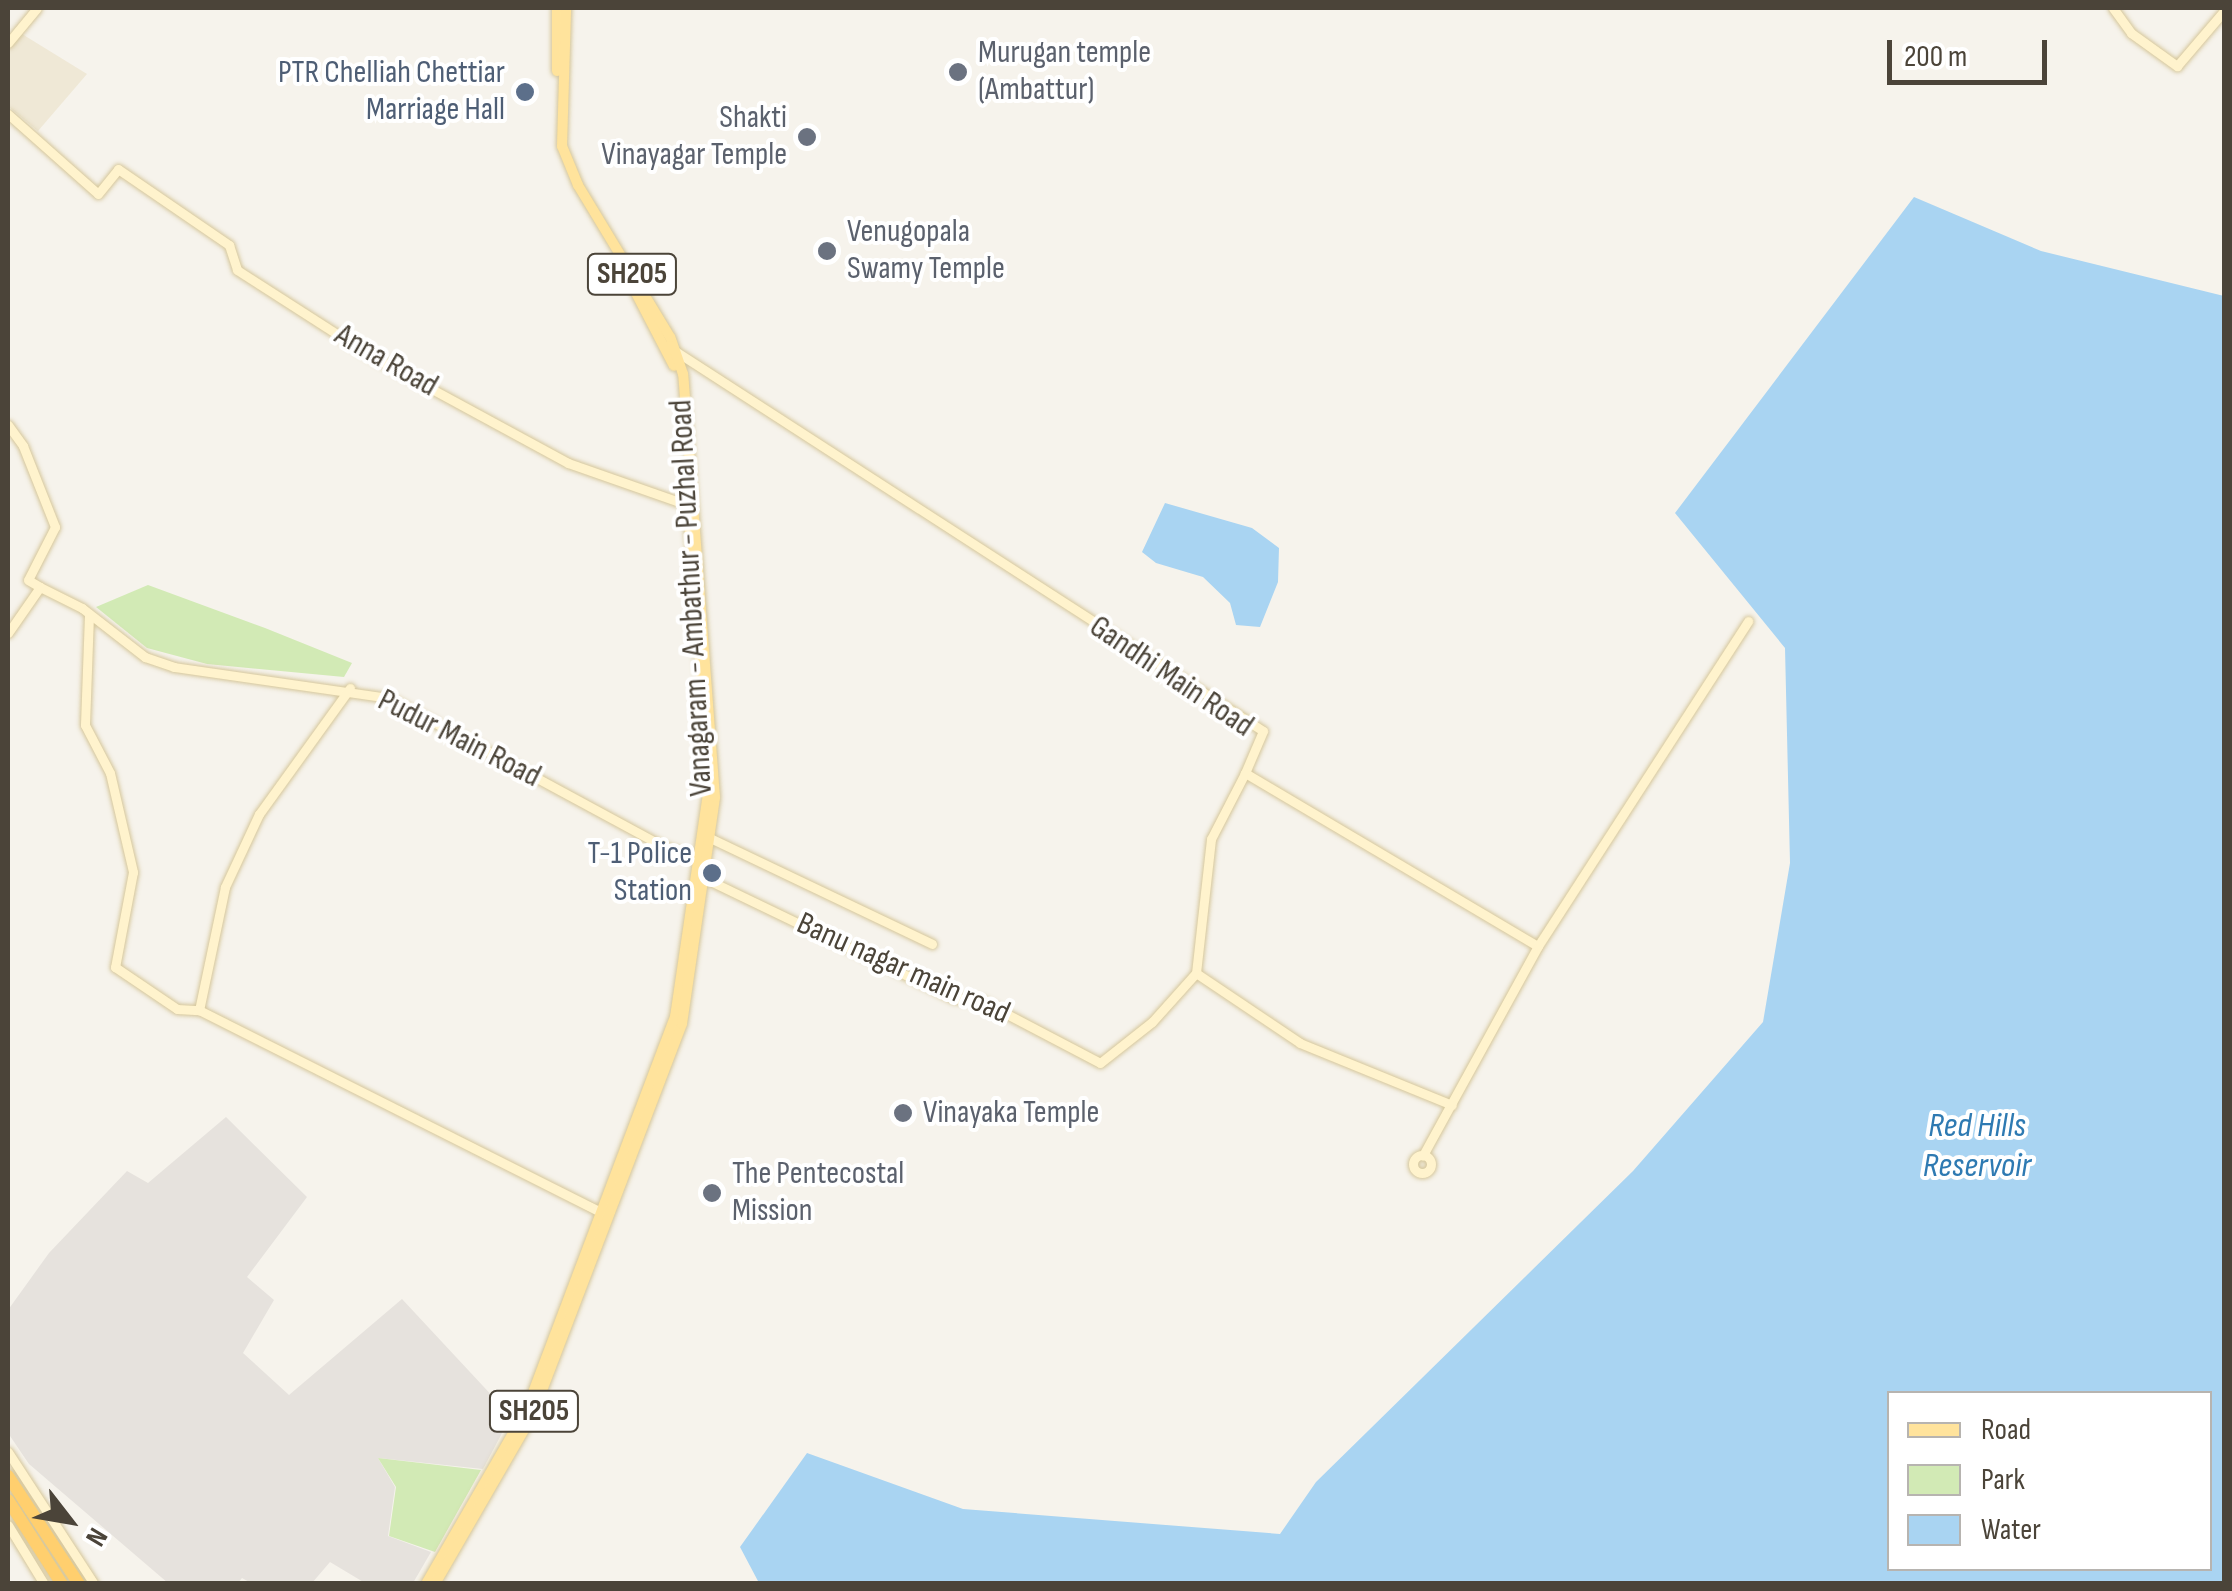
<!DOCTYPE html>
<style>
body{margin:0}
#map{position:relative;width:2232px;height:1591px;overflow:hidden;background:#f6f3ec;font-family:"Sofia Sans Condensed",sans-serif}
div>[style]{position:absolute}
.industrial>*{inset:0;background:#e6e2dd}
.education>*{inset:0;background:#efe8d6}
.green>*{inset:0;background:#d2eab5}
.water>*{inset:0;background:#a9d4f2}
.roads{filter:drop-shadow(0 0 2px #d6c79b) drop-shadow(0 0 2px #d6c79b)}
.secondary>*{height:9px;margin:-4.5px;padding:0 4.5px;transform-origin:4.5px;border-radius:4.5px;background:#fff3cd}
.secondary>.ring{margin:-4.5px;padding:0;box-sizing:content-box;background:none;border:9px solid #fff3cd;border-radius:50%}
.primary>*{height:10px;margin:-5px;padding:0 5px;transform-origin:5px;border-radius:5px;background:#ffe39c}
.highway>*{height:12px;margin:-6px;padding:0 6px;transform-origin:6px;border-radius:6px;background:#ffcf6e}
.dots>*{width:28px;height:28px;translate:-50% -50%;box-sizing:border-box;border:5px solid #fff;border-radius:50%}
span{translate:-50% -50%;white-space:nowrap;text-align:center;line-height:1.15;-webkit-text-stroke:8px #fff;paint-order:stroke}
.shield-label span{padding:2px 8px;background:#fff;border:2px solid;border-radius:8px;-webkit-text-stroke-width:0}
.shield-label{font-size:30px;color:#4b4439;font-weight:700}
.worship-label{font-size:32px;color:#5b616d}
.left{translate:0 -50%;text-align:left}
.right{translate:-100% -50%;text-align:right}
.service-label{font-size:32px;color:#4e5e75}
.street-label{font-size:32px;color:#4b4439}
.water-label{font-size:35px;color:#2e7ab2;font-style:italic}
.frame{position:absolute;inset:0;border:10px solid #4b4439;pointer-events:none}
.legend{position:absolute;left:1887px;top:1391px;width:325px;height:180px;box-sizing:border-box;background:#fff;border:2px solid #b7b4b0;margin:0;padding:12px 18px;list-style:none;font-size:30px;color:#4b4439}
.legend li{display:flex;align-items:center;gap:20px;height:50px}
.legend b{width:50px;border:2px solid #b7b4b0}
.north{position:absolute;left:20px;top:1471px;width:100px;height:100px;-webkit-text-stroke:8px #fff;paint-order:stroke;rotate:121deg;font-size:28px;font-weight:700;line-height:40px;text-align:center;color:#4b4439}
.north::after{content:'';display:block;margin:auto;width:35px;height:45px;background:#4b4439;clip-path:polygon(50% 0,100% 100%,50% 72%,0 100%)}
.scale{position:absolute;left:1887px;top:40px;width:160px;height:45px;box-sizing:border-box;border:5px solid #4b4439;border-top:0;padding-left:12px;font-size:30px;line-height:35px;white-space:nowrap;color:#4b4439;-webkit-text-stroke:8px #fff;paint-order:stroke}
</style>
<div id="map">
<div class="industrial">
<i style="clip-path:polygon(226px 1117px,307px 1197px,247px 1277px,274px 1300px,243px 1353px,289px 1395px,402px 1299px,511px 1416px,483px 1469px,378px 1458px,395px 1487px,388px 1536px,431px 1552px,413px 1583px,365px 1583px,330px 1562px,312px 1583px,251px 1583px,242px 1578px,238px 1583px,168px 1583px,29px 1464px,8px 1433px,8px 1310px,49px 1253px,127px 1171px,148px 1183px)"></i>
</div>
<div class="education">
<i style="clip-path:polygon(22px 34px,87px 74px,38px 131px,8px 106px,8px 51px)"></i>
</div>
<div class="green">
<i style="clip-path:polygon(148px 585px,265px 628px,352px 663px,344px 677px,207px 664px,147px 648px,96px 607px)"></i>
<i style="clip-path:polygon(378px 1458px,481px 1470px,435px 1552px,389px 1536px,396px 1487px)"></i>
</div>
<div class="water">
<i style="clip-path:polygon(evenodd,1914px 197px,2041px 251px,2224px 296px,2224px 1583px,759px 1583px,740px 1547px,807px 1453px,963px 1509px,1280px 1534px,1316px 1482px,1633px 1171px,1763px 1022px,1790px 863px,1785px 648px,1675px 513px,1914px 197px,1890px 1394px,2210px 1394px,2210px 1568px,1890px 1568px,1890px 1394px)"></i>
<i style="clip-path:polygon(1165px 503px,1252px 528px,1279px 548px,1278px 582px,1260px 627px,1236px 625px,1230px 603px,1203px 577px,1156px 563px,1142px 552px)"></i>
</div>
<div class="roads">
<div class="secondary">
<i style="left:2113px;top:8px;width:31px;rotate:54deg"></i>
<i style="left:2131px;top:33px;width:57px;rotate:35.7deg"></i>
<i style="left:2177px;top:66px;width:72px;rotate:-49.5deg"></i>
<i style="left:8px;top:43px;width:45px;rotate:-50.4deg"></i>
<i style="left:8px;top:114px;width:120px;rotate:41.6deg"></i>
<i style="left:98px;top:194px;width:32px;rotate:-51deg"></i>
<i style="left:118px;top:169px;width:135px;rotate:34.4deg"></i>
<i style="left:229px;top:245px;width:26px;rotate:72deg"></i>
<i style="left:237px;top:270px;width:159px;rotate:32.7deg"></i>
<i style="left:371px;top:356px;width:224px;rotate:28.5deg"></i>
<i style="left:568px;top:463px;width:127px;rotate:19.3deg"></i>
<i style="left:669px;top:347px;width:707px;rotate:32.88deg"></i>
<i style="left:1263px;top:731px;width:46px;rotate:113.2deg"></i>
<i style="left:1245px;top:773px;width:340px;rotate:30.6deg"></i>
<i style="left:1538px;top:946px;width:239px;rotate:118.8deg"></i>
<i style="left:8px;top:425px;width:26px;rotate:54deg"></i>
<i style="left:23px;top:446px;width:87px;rotate:68.4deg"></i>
<i style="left:55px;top:527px;width:59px;rotate:117deg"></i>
<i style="left:28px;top:580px;width:14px;rotate:30deg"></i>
<i style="left:40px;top:587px;width:56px;rotate:124.8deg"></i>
<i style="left:40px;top:587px;width:47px;rotate:26.6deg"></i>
<i style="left:82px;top:608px;width:80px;rotate:37.9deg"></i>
<i style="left:145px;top:657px;width:31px;rotate:19deg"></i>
<i style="left:174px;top:667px;width:217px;rotate:8.2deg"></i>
<i style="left:389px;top:698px;width:314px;rotate:28.4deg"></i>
<i style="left:665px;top:847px;width:39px;rotate:18deg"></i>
<i style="left:89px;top:615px;width:110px;rotate:92.1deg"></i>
<i style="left:85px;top:725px;width:54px;rotate:62.5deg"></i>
<i style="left:110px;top:773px;width:102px;rotate:76.9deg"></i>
<i style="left:133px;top:872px;width:97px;rotate:100.7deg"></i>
<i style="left:115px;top:967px;width:75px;rotate:34.1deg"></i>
<i style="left:177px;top:1009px;width:22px;rotate:3deg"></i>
<i style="left:350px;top:688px;width:155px;rotate:125.8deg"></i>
<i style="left:259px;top:814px;width:81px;rotate:115deg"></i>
<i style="left:225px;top:887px;width:126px;rotate:101.9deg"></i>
<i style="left:199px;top:1010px;width:452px;rotate:26.7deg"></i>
<i style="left:710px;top:838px;width:246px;rotate:25.5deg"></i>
<i style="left:704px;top:878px;width:276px;rotate:25.7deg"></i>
<i style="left:953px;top:998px;width:29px;rotate:6deg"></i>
<i style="left:982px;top:1001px;width:133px;rotate:27.7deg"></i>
<i style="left:1100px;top:1063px;width:66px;rotate:-38.3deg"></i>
<i style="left:1152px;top:1022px;width:66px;rotate:-48.1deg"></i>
<i style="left:1196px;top:973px;width:135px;rotate:-83.6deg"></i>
<i style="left:1211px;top:839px;width:74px;rotate:-62.7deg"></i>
<i style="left:1538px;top:946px;width:387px;rotate:-57.1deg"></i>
<i style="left:1196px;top:973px;width:125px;rotate:33.9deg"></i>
<i style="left:1300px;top:1043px;width:164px;rotate:22.2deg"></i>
<i class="ring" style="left:1413px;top:1155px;width:9px;height:9px"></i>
<i style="left:8px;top:1452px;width:158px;rotate:56.9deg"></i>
<i style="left:8px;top:1525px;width:69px;rotate:58.6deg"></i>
</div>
<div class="primary">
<i style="left:557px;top:8px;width:63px;rotate:90deg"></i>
<i style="left:636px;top:293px;width:82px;rotate:62.5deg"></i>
<i style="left:689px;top:522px;width:43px;rotate:84.7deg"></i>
<i style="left:426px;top:1584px;width:200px;rotate:-60deg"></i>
<i style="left:526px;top:1411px;width:421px;rotate:-69.3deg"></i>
<i style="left:675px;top:1017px;width:233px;rotate:-81.6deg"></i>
<i style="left:709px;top:786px;width:154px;rotate:-94.1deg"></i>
<i style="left:435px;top:1584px;width:196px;rotate:-60deg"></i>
<i style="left:533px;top:1414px;width:417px;rotate:-69.1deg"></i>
<i style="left:682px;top:1024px;width:229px;rotate:-81.7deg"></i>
<i style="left:715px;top:797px;width:424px;rotate:-94.3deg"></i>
<i style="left:683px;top:374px;width:39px;rotate:-109deg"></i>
<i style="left:670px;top:337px;width:178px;rotate:-121.2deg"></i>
<i style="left:578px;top:185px;width:42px;rotate:-112.3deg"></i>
<i style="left:562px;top:146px;width:138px;rotate:-88.3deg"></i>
</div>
<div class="highway">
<i style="left:8px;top:1476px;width:129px;rotate:56.7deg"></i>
<i style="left:8px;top:1500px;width:100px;rotate:57.3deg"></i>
</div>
</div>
<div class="dots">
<i style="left:958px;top:72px;background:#6b7280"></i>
<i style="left:525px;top:92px;background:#5c6f8a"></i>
<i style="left:807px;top:137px;background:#6b7280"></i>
<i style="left:827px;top:251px;background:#6b7280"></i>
<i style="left:712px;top:873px;background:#5c6f8a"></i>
<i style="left:903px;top:1113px;background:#6b7280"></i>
<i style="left:712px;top:1193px;background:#6b7280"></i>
</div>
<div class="shield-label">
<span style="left:632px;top:274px">SH205</span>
<span style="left:534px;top:1411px">SH205</span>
</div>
<div class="worship-label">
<span class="left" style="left:978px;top:72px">Murugan temple<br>(Ambattur)</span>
<span class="right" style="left:787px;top:137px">Shakti<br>Vinayagar Temple</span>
<span class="left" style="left:847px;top:251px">Venugopala<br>Swamy Temple</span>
<span class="left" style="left:923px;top:1113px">Vinayaka Temple</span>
<span class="left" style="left:732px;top:1193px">The Pentecostal<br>Mission</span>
</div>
<div class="service-label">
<span class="right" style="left:505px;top:92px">PTR Chelliah Chettiar<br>Marriage Hall</span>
<span class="right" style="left:692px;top:873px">T-1 Police<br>Station</span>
</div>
<div class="street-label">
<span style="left:386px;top:361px;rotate:30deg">Anna Road</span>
<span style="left:692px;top:598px;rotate:-93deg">Vanagaram - Ambathur - Puzhal Road</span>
<span style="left:1171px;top:677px;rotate:34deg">Gandhi Main Road</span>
<span style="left:459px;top:739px;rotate:27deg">Pudur Main Road</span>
<span style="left:903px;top:969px;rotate:24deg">Banu nagar main road</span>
</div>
<div class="water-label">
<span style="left:1977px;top:1146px">Red Hills<br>Reservoir</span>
</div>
<div class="frame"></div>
<ul class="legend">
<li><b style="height:12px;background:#ffe39c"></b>Road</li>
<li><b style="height:28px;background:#d2eab5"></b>Park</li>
<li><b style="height:28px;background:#a9d4f2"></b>Water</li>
</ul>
<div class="north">N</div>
<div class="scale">200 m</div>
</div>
